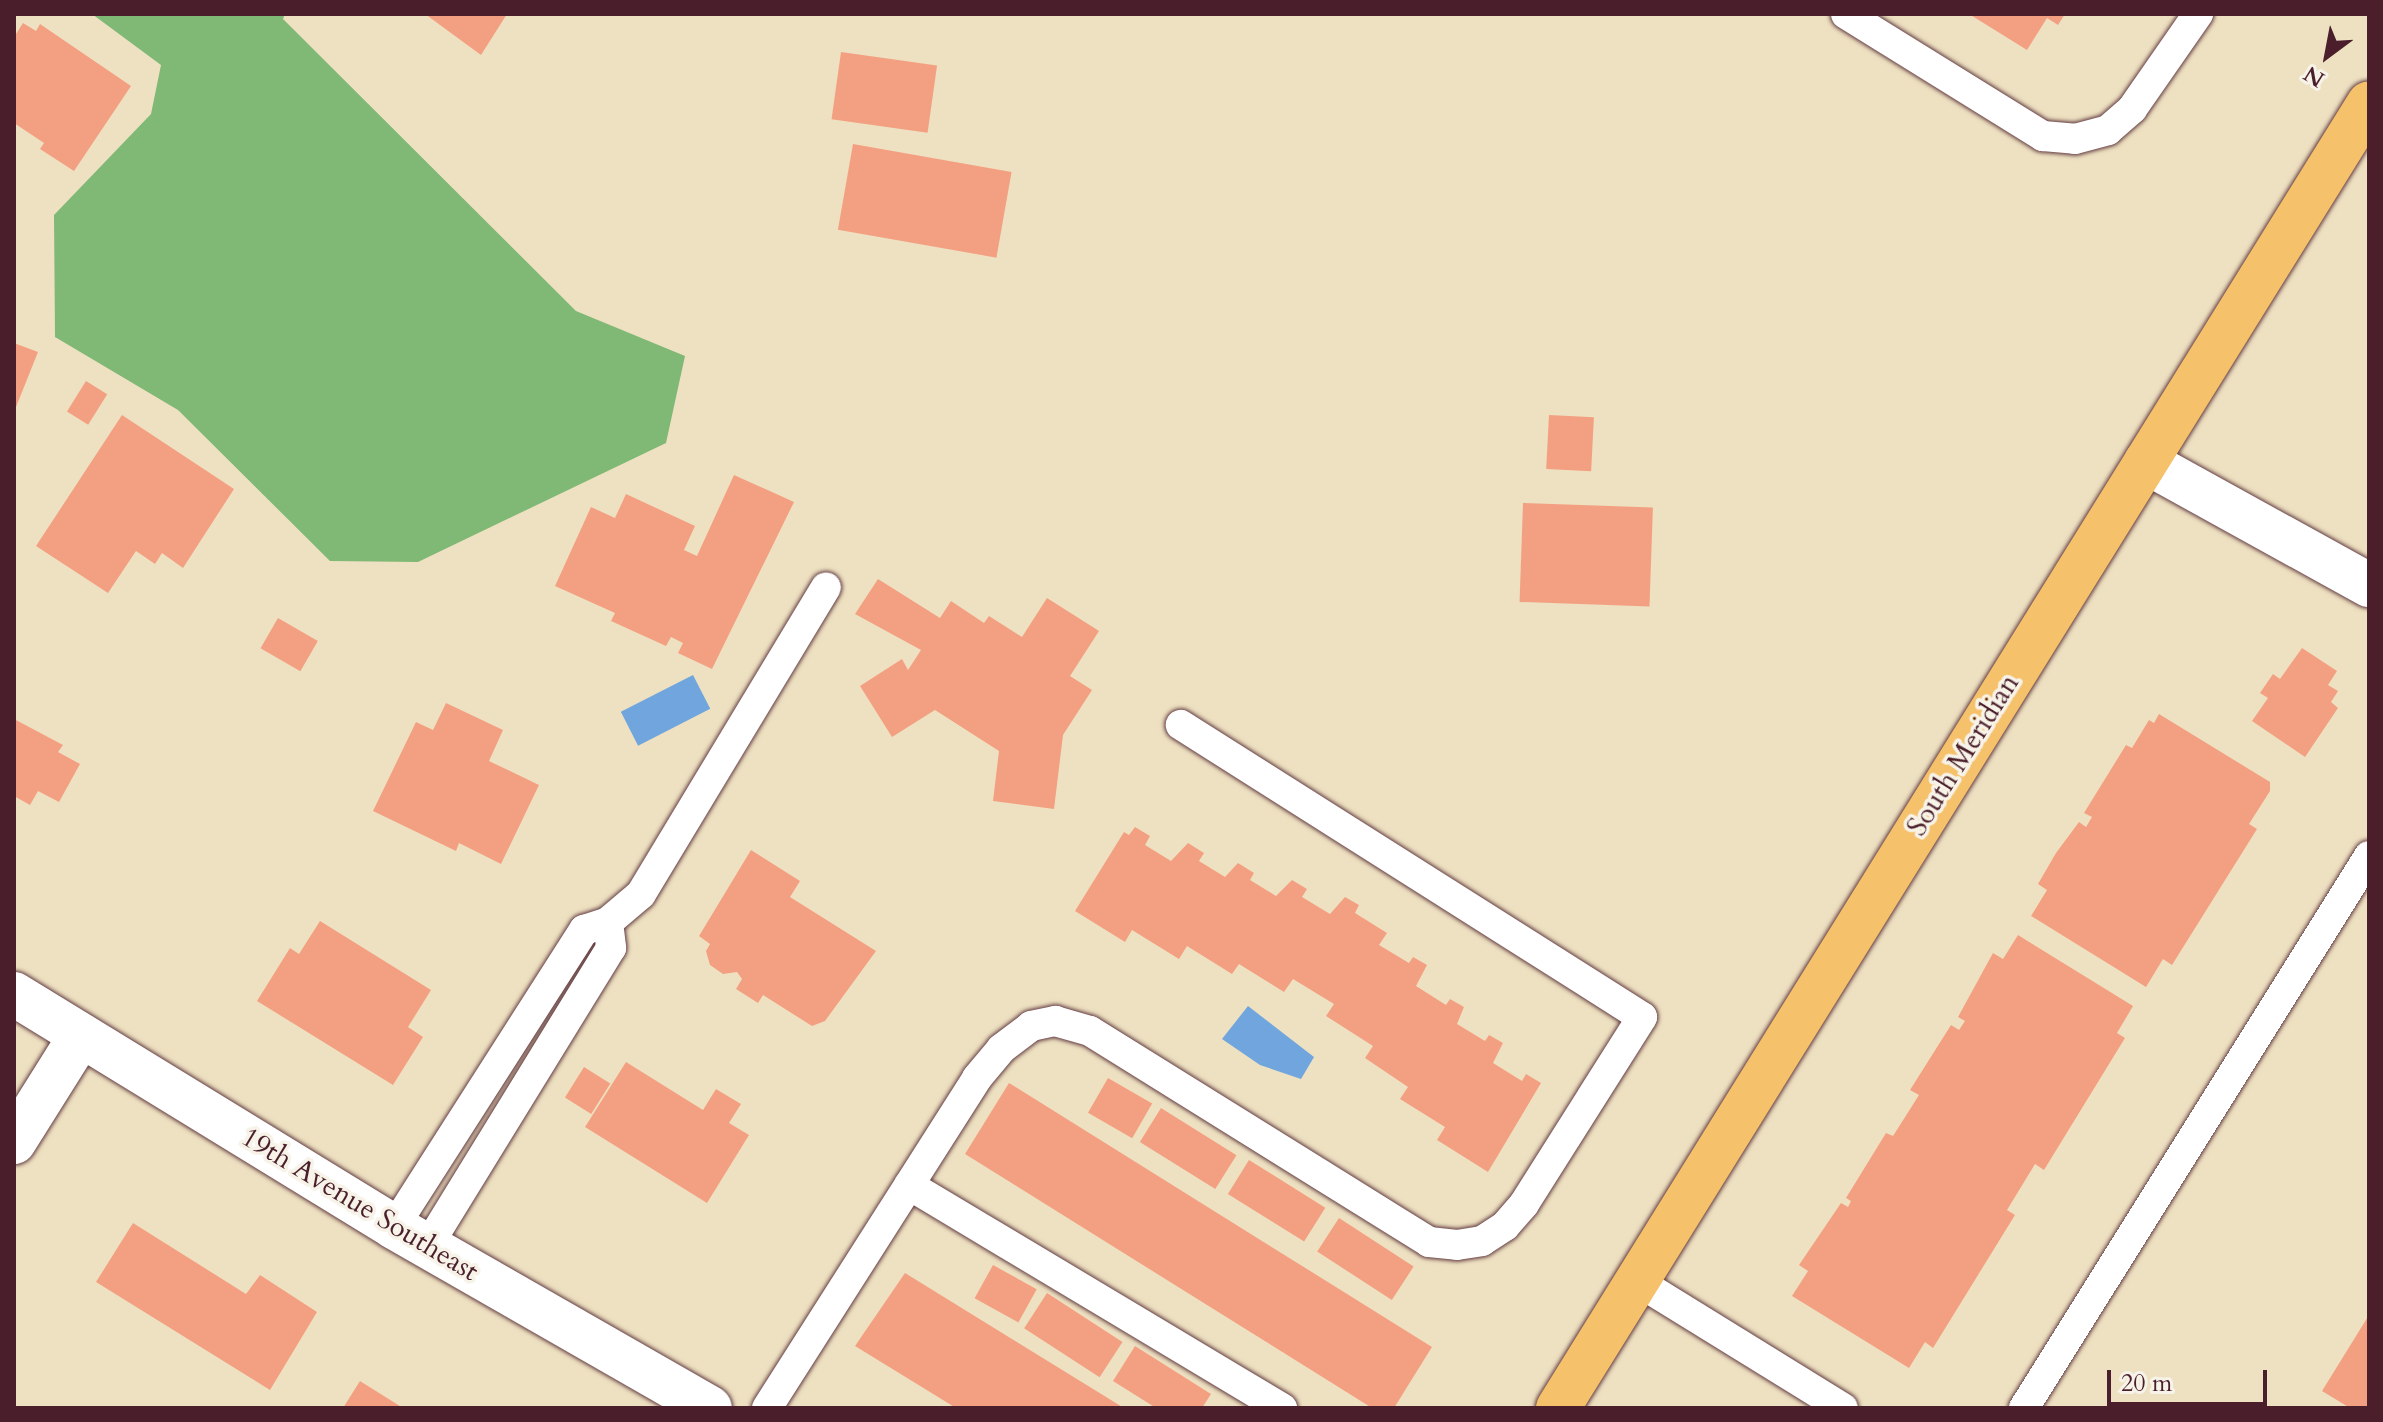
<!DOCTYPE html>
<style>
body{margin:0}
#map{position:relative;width:2383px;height:1422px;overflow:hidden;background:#eee1c1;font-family:Cardo,serif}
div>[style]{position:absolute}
.forest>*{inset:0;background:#80b875}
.water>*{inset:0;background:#70a5dd;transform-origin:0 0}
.building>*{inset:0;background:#f3a082;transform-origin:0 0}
.roads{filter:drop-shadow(0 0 2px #633c42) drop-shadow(0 0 2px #633c42)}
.lane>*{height:30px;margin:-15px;padding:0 15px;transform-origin:15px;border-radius:15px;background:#fff}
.street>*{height:44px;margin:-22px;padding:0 22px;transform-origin:22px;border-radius:22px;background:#fff}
.primary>*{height:44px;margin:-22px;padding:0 22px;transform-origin:22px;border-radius:22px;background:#f6c16b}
span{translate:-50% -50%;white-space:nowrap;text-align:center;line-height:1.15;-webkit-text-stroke:7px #f7f3e8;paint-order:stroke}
.street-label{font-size:28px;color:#4a1f2b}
.frame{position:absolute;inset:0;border:16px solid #4a1f2b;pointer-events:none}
.north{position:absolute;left:2287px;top:16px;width:80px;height:80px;-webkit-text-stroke:6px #f7f3e8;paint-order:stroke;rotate:212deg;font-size:22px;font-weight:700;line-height:32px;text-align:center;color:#4a1f2b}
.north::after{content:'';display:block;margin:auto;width:28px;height:36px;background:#4a1f2b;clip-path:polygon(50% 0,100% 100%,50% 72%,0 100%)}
.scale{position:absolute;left:2107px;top:1370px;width:160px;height:36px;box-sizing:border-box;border:4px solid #4a1f2b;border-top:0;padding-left:10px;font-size:24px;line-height:28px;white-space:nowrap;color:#4a1f2b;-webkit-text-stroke:6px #f7f3e8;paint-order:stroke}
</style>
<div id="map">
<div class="forest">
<i style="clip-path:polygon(92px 14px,285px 14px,283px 19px,576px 311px,685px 356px,666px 443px,418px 562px,330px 561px,178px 410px,55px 337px,54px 215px,151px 114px,161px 65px)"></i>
</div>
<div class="water">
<i style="left:693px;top:675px;width:38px;height:81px;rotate:63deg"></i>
<i style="clip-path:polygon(1248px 1006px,1314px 1057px,1301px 1079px,1260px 1065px,1222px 1039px)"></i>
</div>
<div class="building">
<i style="clip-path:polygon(425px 14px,507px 14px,481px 55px)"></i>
<i style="clip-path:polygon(1969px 14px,2065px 14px,2058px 25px,2047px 18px,2027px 50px)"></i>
<i style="clip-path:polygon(23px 23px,36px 31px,40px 24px,131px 86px,74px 171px,40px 149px,44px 143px,14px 123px,14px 37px)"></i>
<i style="left:841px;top:52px;width:97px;height:68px;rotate:8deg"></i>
<i style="left:853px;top:144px;width:161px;height:87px;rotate:10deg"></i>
<i style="clip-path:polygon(14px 343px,38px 352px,14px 412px)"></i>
<i style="left:86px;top:381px;width:25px;height:36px;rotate:32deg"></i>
<i style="clip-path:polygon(122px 415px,234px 489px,183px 568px,162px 553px,155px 564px,136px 551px,108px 593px,36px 546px)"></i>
<i style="left:1549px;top:415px;width:45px;height:54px;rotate:3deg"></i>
<i style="clip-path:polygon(734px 475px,794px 502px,712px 669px,678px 653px,683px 643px,671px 637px,666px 646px,611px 621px,615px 613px,555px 586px,591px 507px,615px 518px,626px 494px,695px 526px,684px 550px,697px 556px)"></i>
<i style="left:1523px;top:503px;width:130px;height:99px;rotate:2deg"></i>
<i style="clip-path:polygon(878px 579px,940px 618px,951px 601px,984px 623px,989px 616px,1022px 637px,1047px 598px,1099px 631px,1070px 676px,1092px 690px,1063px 735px,1054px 809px,993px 801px,999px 751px,935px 710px,892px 737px,860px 686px,902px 659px,908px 670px,921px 650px,855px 614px)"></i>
<i style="left:278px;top:618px;width:46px;height:35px;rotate:30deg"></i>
<i style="clip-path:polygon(2302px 648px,2337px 671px,2328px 685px,2338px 691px,2331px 702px,2338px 708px,2305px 757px,2252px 721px,2268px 698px,2260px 693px,2273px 674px,2280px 679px)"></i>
<i style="clip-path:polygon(446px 703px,503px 730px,489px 761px,539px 785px,501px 864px,459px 843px,456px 851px,373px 811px,416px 722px,433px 730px)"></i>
<i style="clip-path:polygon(2159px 714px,2270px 782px,2270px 791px,2249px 824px,2257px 829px,2172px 965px,2163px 959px,2146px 987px,2031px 916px,2047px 890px,2038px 884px,2056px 853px,2079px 822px,2086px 827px,2092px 817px,2084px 813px,2126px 745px,2132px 748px,2149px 720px,2154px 723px)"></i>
<i style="clip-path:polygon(14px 719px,63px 745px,58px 752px,80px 764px,59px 802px,38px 791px,30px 805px,14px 796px)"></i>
<i style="clip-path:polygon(1135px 827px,1150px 836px,1145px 845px,1171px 861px,1188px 843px,1204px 853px,1199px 861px,1225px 877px,1238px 863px,1254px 873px,1250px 880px,1276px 896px,1292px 880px,1307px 889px,1302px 897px,1330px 914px,1345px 897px,1359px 905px,1355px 913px,1387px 933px,1379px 945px,1409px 963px,1413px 957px,1427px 965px,1416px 986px,1446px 1005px,1450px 999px,1464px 1007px,1457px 1024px,1485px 1041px,1489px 1035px,1503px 1043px,1493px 1063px,1522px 1081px,1526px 1074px,1541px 1083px,1488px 1172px,1437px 1140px,1445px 1127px,1400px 1099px,1408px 1087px,1365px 1058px,1373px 1046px,1326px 1016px,1334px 1004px,1293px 979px,1284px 992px,1239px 964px,1232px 974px,1187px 946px,1179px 959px,1132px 930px,1125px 942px,1075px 911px,1124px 832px,1129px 835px)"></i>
<i style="clip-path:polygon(751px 850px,800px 881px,790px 897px,876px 951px,825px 1021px,812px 1026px,763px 995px,758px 1003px,736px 989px,742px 979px,737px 972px,723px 974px,710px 965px,706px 951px,710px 944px,699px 936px)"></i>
<i style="clip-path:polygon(320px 921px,431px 990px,408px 1027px,423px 1037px,393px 1085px,257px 1001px,290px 948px,299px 954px)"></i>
<i style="clip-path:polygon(2018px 935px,2133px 1006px,2117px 1033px,2125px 1038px,2044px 1170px,2035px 1164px,2007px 1210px,2015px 1215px,1933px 1348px,1925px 1342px,1909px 1368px,1792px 1296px,1808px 1271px,1799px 1265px,1841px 1203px,1848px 1207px,1851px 1201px,1846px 1198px,1886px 1133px,1893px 1136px,1919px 1095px,1910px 1090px,1951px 1025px,1959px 1030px,1965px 1021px,1958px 1017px,1993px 953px,2003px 959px)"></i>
<i style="clip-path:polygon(626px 1062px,703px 1110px,716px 1089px,741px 1104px,729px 1123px,749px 1135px,707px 1203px,585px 1127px)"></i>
<i style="left:584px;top:1067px;width:31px;height:36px;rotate:32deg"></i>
<i style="left:1108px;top:1078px;width:51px;height:40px;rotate:30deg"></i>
<i style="clip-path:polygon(1009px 1083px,1432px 1347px,1394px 1408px,1372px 1408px,965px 1154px)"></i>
<i style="left:1161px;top:1108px;width:89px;height:40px;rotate:32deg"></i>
<i style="left:1249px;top:1160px;width:90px;height:40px;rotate:32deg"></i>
<i style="left:1339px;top:1218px;width:89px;height:40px;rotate:33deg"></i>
<i style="clip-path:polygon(133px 1223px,246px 1294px,260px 1275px,317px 1312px,270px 1390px,96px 1282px)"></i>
<i style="left:993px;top:1265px;width:50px;height:38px;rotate:29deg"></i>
<i style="clip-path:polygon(905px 1273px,1124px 1408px,956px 1408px,855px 1346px)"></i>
<i style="left:1047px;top:1293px;width:90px;height:42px;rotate:33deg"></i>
<i style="clip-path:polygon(2369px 1315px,2369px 1408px,2350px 1408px,2322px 1391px)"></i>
<i style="clip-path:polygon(1135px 1346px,1211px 1394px,1202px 1408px,1156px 1408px,1113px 1381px)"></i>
<i style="clip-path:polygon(360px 1381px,403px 1408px,343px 1408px)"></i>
</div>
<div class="roads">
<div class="lane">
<i style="left:1846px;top:14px;width:232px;rotate:31.8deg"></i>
<i style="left:2043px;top:136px;width:32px;rotate:5deg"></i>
<i style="left:2075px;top:139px;width:34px;rotate:-15deg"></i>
<i style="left:2108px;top:130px;width:32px;rotate:-41deg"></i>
<i style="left:2132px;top:109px;width:116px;rotate:-55.2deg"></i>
<i style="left:608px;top:922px;width:43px;rotate:-40.3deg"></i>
<i style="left:641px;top:894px;width:358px;rotate:-58.9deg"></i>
<i style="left:909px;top:1185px;width:435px;rotate:30.9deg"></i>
<i style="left:394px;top:1227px;width:353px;rotate:-57.4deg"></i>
<i style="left:584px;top:930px;width:25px;rotate:-18deg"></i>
<i style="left:608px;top:922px;width:26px;rotate:83deg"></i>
<i style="left:611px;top:948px;width:350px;rotate:121.6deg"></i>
<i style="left:1637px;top:1281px;width:242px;rotate:31.7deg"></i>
<i style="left:767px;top:1408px;width:391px;rotate:-57.5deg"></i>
<i style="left:977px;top:1078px;width:38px;rotate:-50deg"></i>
<i style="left:1001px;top:1049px;width:38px;rotate:-37deg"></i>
<i style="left:1031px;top:1026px;width:25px;rotate:-12deg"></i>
<i style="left:1055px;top:1021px;width:36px;rotate:16deg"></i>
<i style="left:1090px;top:1031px;width:399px;rotate:31.9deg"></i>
<i style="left:1429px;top:1242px;width:28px;rotate:6deg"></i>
<i style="left:1457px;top:1245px;width:25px;rotate:-9deg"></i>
<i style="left:1482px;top:1241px;width:27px;rotate:-33deg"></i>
<i style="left:1505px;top:1226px;width:29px;rotate:-49deg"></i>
<i style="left:1524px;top:1204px;width:221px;rotate:-57.7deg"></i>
<i style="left:1642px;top:1017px;width:546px;rotate:-147.65deg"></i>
<i style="left:2024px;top:1408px;width:651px;rotate:-57.99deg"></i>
</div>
<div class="street">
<i style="left:2146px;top:462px;width:255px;rotate:28.9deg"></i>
<i style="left:14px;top:994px;width:446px;rotate:31.5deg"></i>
<i style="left:394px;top:1227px;width:364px;rotate:29.8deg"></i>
<i style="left:14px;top:1142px;width:126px;rotate:-57.9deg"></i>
</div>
<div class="primary">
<i style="left:1558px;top:1408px;width:1536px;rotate:-58.14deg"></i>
</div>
</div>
<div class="street-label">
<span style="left:1963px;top:755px;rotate:-58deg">South Meridian</span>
<span style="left:360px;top:1204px;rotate:31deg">19th Avenue Southeast</span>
</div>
<div class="frame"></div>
<div class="north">N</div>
<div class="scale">20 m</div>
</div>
